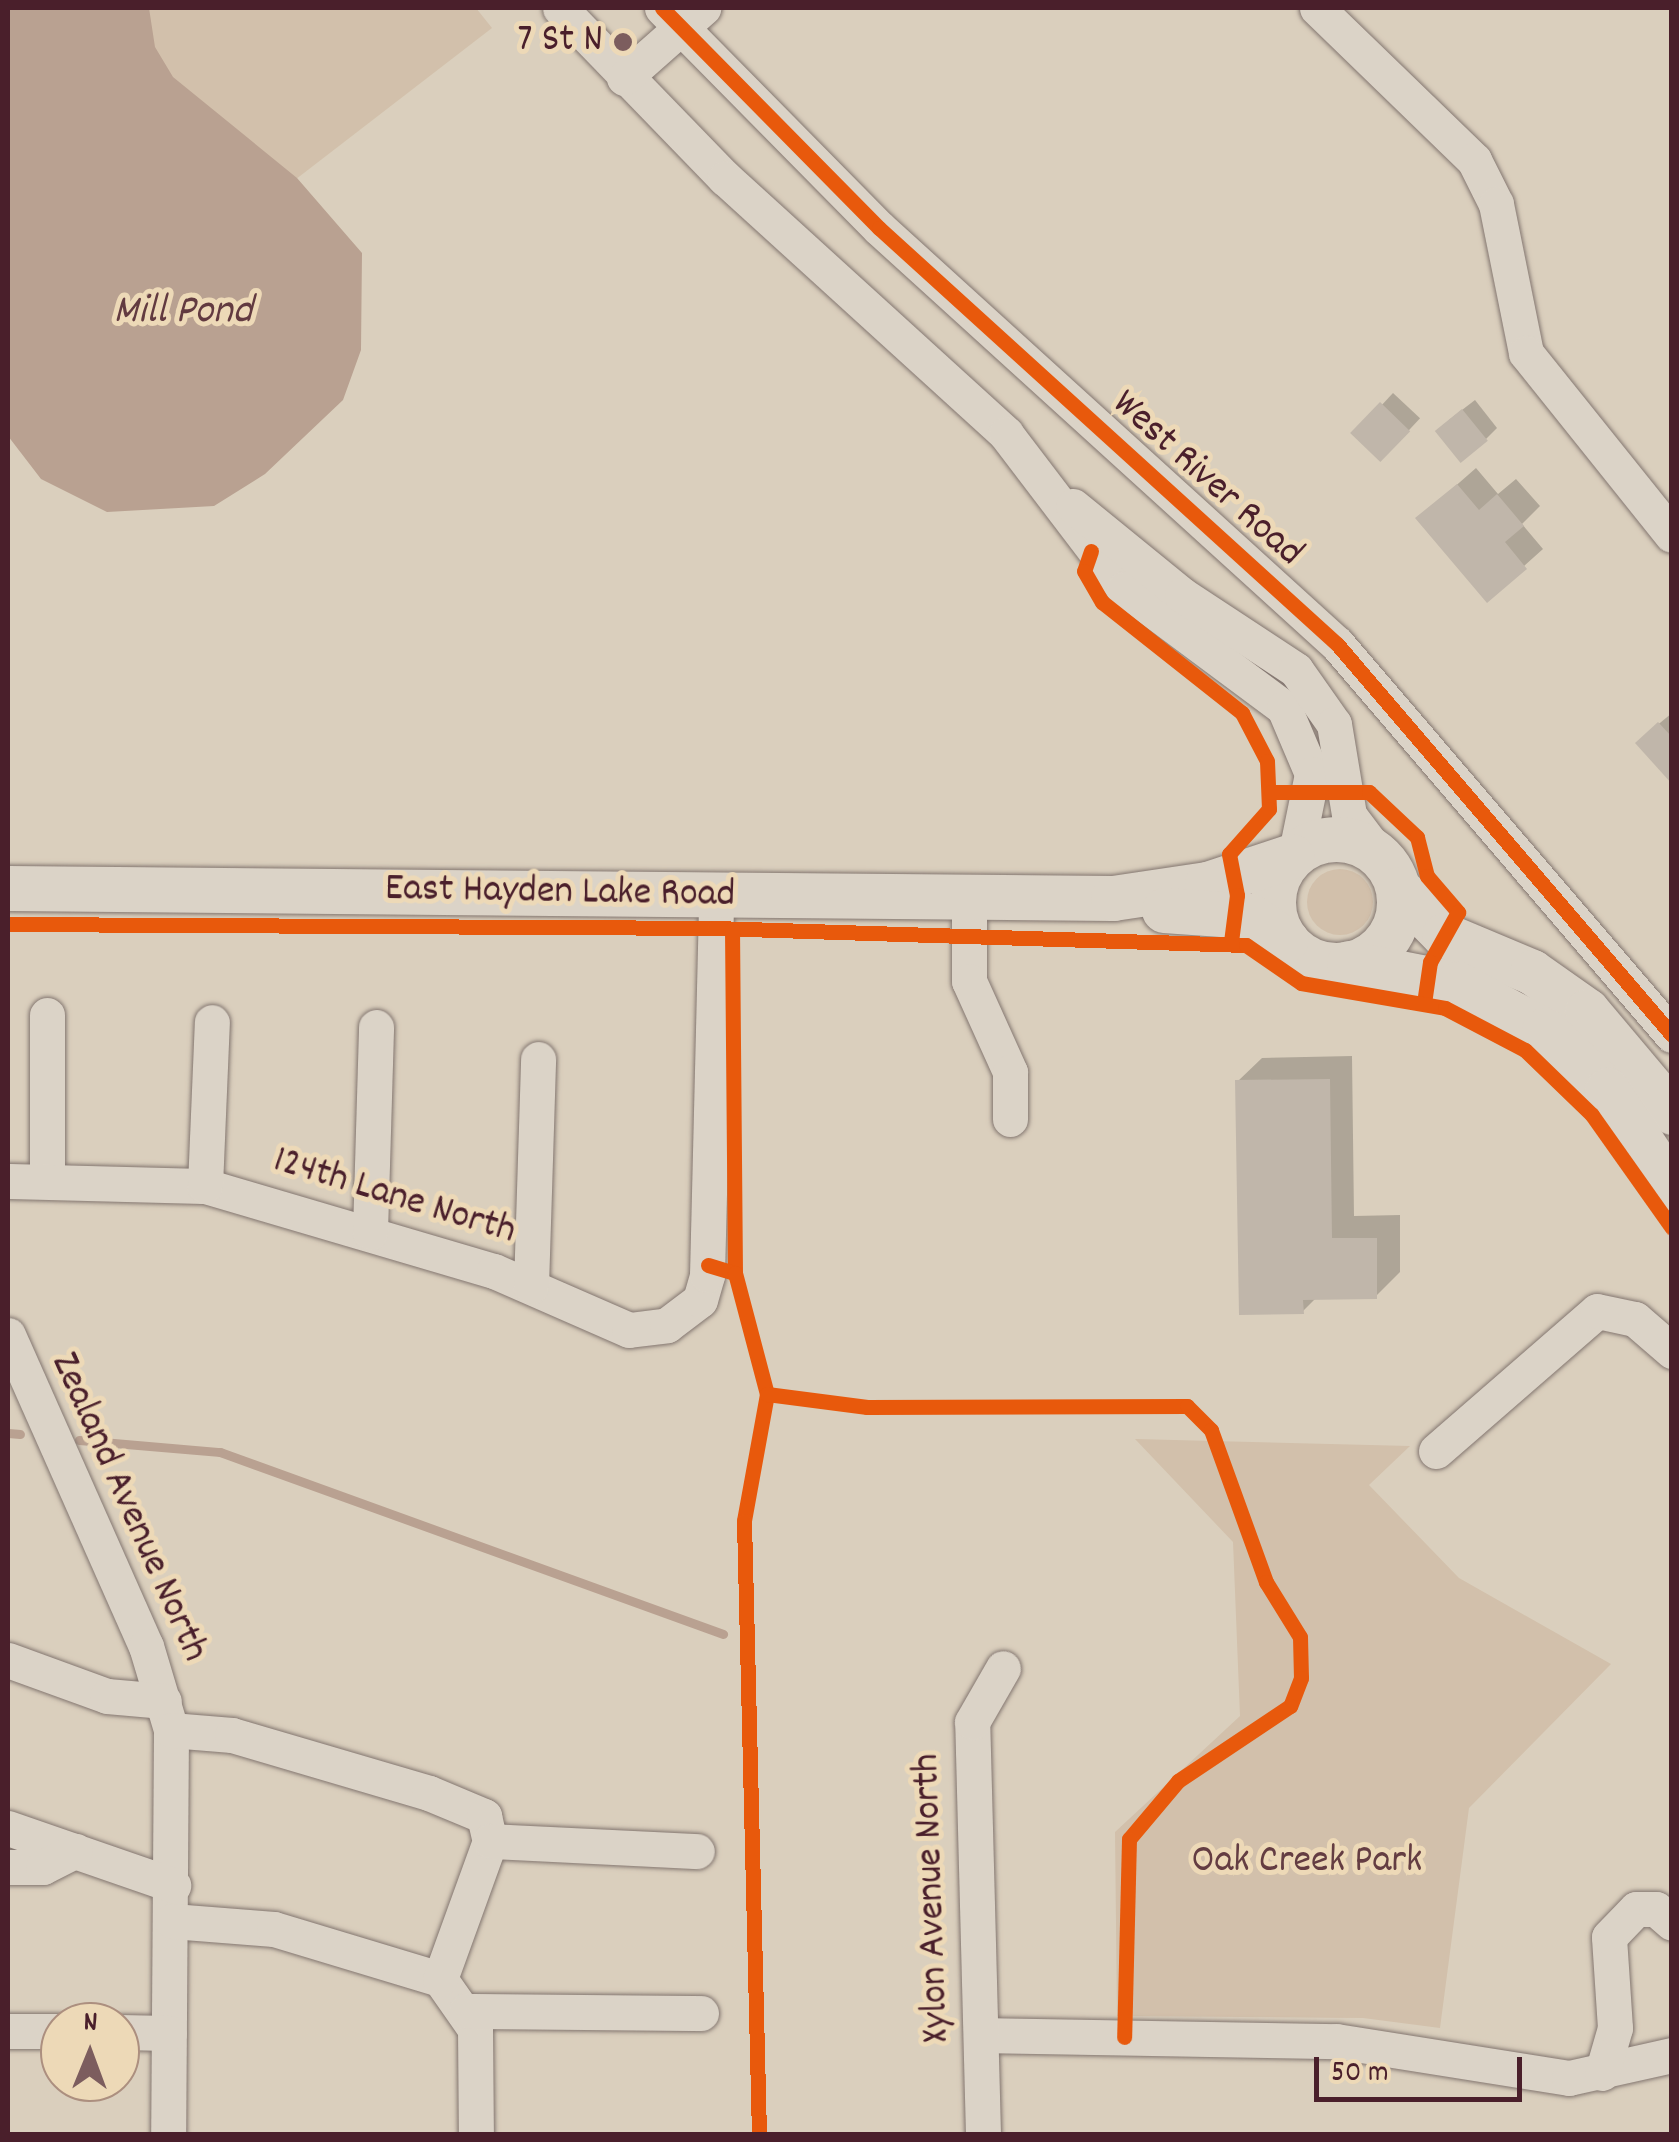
<!DOCTYPE html>
<style>
body{margin:0}
#map{position:relative;width:1679px;height:2142px;overflow:hidden;background:#dacfbd;font-family:Dekko,sans-serif}
div>[style]{position:absolute}
.green>*{inset:0;background:#d2c0ab}
.round{border-radius:50%}
.water>*{inset:0;background:#b9a191}
.shadow>*{inset:0;background:#0003;transform-origin:0 0}
.stream>*{height:9px;margin:-4.5px;padding:0 4.5px;transform-origin:4.5px;border-radius:4.5px;background:#b9a191}
.building>*{inset:0;background:#c0b6aa;transform-origin:0 0}
.roads{filter:drop-shadow(0 0 2px #837670) drop-shadow(0 0 2px #837670)}
.minor>*{height:35px;margin:-17.5px;padding:0 17.5px;transform-origin:17.5px;border-radius:17.5px;background:#dbd3c7}
.major>*{height:45px;margin:-22.5px;padding:0 22.5px;transform-origin:22.5px;border-radius:22.5px;background:#dbd3c7}
.major>.ring{margin:-22.5px;padding:0;box-sizing:content-box;background:none;border:45px solid #dbd3c7;border-radius:50%}
.cycleway>*{height:15px;margin:-7.5px;padding:0 7.5px;transform-origin:7.5px;border-radius:7.5px;background:#e8590c}
.dots>*{width:28px;height:28px;translate:-50% -50%;box-sizing:border-box;border:5px solid #edd9b7;border-radius:50%}
span{translate:-50% -50%;white-space:nowrap;text-align:center;line-height:1.15;-webkit-text-stroke:10px #edd9b7;paint-order:stroke}
.poi-label{font-size:40px;color:#4a1f2b}
.right{translate:-100% -50%;text-align:right}
.street-label{font-size:40px;color:#4a1f2b}
.park-label{font-size:40px;color:#643d42}
.water-label{font-size:42px;color:#623a40;font-style:italic}
.frame{position:absolute;inset:0;border:10px solid #4a1f2b;pointer-events:none}
.north{position:absolute;left:40px;top:2002px;width:100px;height:100px;box-sizing:border-box;background:#edd9b7;border:2px solid #ac8f7f;border-radius:50%;rotate:1deg;font-size:28px;font-weight:700;line-height:40px;text-align:center;color:#4a1f2b}
.north::after{content:'';display:block;margin:auto;width:35px;height:45px;background:#7c5d5e;clip-path:polygon(50% 0,100% 100%,50% 72%,0 100%)}
.scale{position:absolute;left:1314px;top:2057px;width:208px;height:45px;box-sizing:border-box;border:5px solid #4a1f2b;border-top:0;padding-left:12px;font-size:30px;line-height:35px;white-space:nowrap;color:#4a1f2b;-webkit-text-stroke:8px #edd9b7;paint-order:stroke}
</style>
<div id="map">
<div class="green">
<i style="clip-path:polygon(8px 8px,476px 8px,492px 28px,8px 401px)"></i>
<i class="round" style="left:1307px;top:869px;width:66px;height:66px"></i>
<i style="clip-path:polygon(1135px 1439px,1410px 1446px,1369px 1485px,1459px 1578px,1611px 1664px,1469px 1808px,1440px 2028px,1363px 2018px,1117px 2016px,1115px 1832px,1240px 1716px,1233px 1542px)"></i>
</div>
<div class="water">
<i style="clip-path:polygon(8px 8px,149px 8px,155px 47px,173px 77px,297px 178px,362px 253px,361px 350px,343px 400px,265px 474px,214px 506px,107px 512px,41px 479px,8px 436px)"></i>
</div>
<div class="shadow">
<i style="left:1393px;top:393px;width:37px;height:56px;rotate:43deg"></i>
<i style="clip-path:polygon(1475px 400px,1497px 428px,1486px 439px,1449px 420px)"></i>
<i style="clip-path:polygon(1476px 468px,1498px 494px,1516px 479px,1540px 506px,1522px 524px,1543px 549px,1487px 599px,1419px 518px)"></i>
<i style="clip-path:polygon(1672px 713px,1672px 781px,1649px 732px)"></i>
<i style="clip-path:polygon(1352px 1056px,1354px 1216px,1400px 1215px,1400px 1272px,1376px 1296px,1317px 1297px,1302px 1312px,1238px 1081px,1262px 1058px)"></i>
</div>
<div class="stream">
<i style="left:8px;top:1433px;width:12px;rotate:5deg"></i>
<i style="left:79px;top:1440px;width:142px;rotate:4.9deg"></i>
<i style="left:220px;top:1452px;width:535px;rotate:19.89deg"></i>
</div>
<div class="building">
<i style="left:1380px;top:402px;width:42px;height:43px;rotate:44deg"></i>
<i style="left:1462px;top:409px;width:41px;height:35px;rotate:51deg"></i>
<i style="clip-path:polygon(1457px 484px,1479px 510px,1497px 494px,1524px 526px,1505px 542px,1527px 569px,1487px 603px,1415px 518px)"></i>
<i style="clip-path:polygon(1658px 722px,1672px 737px,1672px 784px,1635px 743px)"></i>
<i style="clip-path:polygon(1330px 1079px,1332px 1238px,1377px 1238px,1377px 1299px,1303px 1300px,1304px 1314px,1239px 1315px,1235px 1080px)"></i>
</div>
<div class="roads">
<div class="minor">
<i style="left:560px;top:8px;width:237px;rotate:45.9deg"></i>
<i style="left:725px;top:178px;width:380px;rotate:42.3deg"></i>
<i style="left:1006px;top:434px;width:195px;rotate:52.7deg"></i>
<i style="left:1124px;top:589px;width:199px;rotate:36.6deg"></i>
<i style="left:1284px;top:708px;width:72px;rotate:67deg"></i>
<i style="left:1312px;top:774px;width:80px;rotate:101.6deg"></i>
<i style="left:662px;top:8px;width:309px;rotate:45.4deg"></i>
<i style="left:879px;top:228px;width:619px;rotate:42.25deg"></i>
<i style="left:1337px;top:644px;width:515px;rotate:49.41deg"></i>
<i style="left:1317px;top:8px;width:219px;rotate:44.1deg"></i>
<i style="left:1474px;top:160px;width:49px;rotate:63.4deg"></i>
<i style="left:1496px;top:204px;width:152px;rotate:78.6deg"></i>
<i style="left:1526px;top:353px;width:233px;rotate:51.3deg"></i>
<i style="left:624px;top:78px;width:106px;rotate:-41.5deg"></i>
<i style="left:1073px;top:506px;width:141px;rotate:39.2deg"></i>
<i style="left:1182px;top:595px;width:136px;rotate:33.3deg"></i>
<i style="left:1296px;top:670px;width:66px;rotate:54.9deg"></i>
<i style="left:1334px;top:724px;width:92px;rotate:80.6deg"></i>
<i style="left:1349px;top:815px;width:46px;rotate:52.9deg"></i>
<i style="left:969px;top:899px;width:82px;rotate:90deg"></i>
<i style="left:969px;top:981px;width:100px;rotate:65.7deg"></i>
<i style="left:1010px;top:1072px;width:47px;rotate:90deg"></i>
<i style="left:47px;top:1015px;width:166px;rotate:90deg"></i>
<i style="left:8px;top:1181px;width:197px;rotate:1.5deg"></i>
<i style="left:205px;top:1186px;width:301px;rotate:16.4deg"></i>
<i style="left:494px;top:1271px;width:147px;rotate:23.6deg"></i>
<i style="left:629px;top:1330px;width:38px;rotate:-7deg"></i>
<i style="left:667px;top:1325px;width:41px;rotate:-37.1deg"></i>
<i style="left:700px;top:1300px;width:26px;rotate:-74deg"></i>
<i style="left:707px;top:1275px;width:380px;rotate:-88.6deg"></i>
<i style="left:205px;top:1186px;width:164px;rotate:-87.6deg"></i>
<i style="left:370px;top:1232px;width:205px;rotate:-88.3deg"></i>
<i style="left:531px;top:1286px;width:227px;rotate:-88.2deg"></i>
<i style="left:8px;top:1335px;width:340px;rotate:66.1deg"></i>
<i style="left:146px;top:1646px;width:88px;rotate:73.4deg"></i>
<i style="left:171px;top:1730px;width:404px;rotate:90.4deg"></i>
<i style="left:1436px;top:1451px;width:213px;rotate:-41deg"></i>
<i style="left:1597px;top:1311px;width:39px;rotate:12deg"></i>
<i style="left:1635px;top:1319px;width:49px;rotate:40.9deg"></i>
<i style="left:8px;top:1660px;width:105px;rotate:20deg"></i>
<i style="left:107px;top:1696px;width:57px;rotate:5deg"></i>
<i style="left:171px;top:1730px;width:61px;rotate:4.7deg"></i>
<i style="left:232px;top:1735px;width:205px;rotate:16.4deg"></i>
<i style="left:429px;top:1793px;width:60px;rotate:22.7deg"></i>
<i style="left:484px;top:1816px;width:26px;rotate:77deg"></i>
<i style="left:8px;top:1828px;width:175px;rotate:19.1deg"></i>
<i style="left:8px;top:1867px;width:35px"></i>
<i style="left:43px;top:1867px;width:36px;rotate:-27deg"></i>
<i style="left:172px;top:1921px;width:102px;rotate:4.5deg"></i>
<i style="left:274px;top:1929px;width:173px;rotate:16.8deg"></i>
<i style="left:440px;top:1979px;width:61px;rotate:55deg"></i>
<i style="left:475px;top:2029px;width:105px;rotate:89.5deg"></i>
<i style="left:440px;top:1979px;width:147px;rotate:-70.1deg"></i>
<i style="left:490px;top:1841px;width:207px;rotate:2.8deg"></i>
<i style="left:466px;top:2011px;width:235px;rotate:0.5deg"></i>
<i style="left:8px;top:2031px;width:52px"></i>
<i style="left:120px;top:2032px;width:49px;rotate:1.2deg"></i>
<i style="left:981px;top:2035px;width:355px;rotate:1deg"></i>
<i style="left:1336px;top:2041px;width:236px;rotate:9deg"></i>
<i style="left:1569px;top:2078px;width:106px;rotate:-12.6deg"></i>
<i style="left:1602px;top:2073px;width:47px;rotate:-73.9deg"></i>
<i style="left:1615px;top:2028px;width:91px;rotate:-93.8deg"></i>
<i style="left:1609px;top:1937px;width:39px;rotate:-46deg"></i>
<i style="left:1636px;top:1909px;width:20px"></i>
<i style="left:1656px;top:1909px;width:21px;rotate:41deg"></i>
<i style="left:983px;top:2134px;width:412px;rotate:-91.5deg"></i>
<i style="left:972px;top:1722px;width:62px;rotate:-60.1deg"></i>
</div>
<div class="major">
<i class="ring" style="left:1273px;top:839px;width:81px;height:81px"></i>
<i style="left:8px;top:888px;width:1105px;rotate:0.52deg"></i>
<i style="left:1113px;top:898px;width:95px;rotate:-8.5deg"></i>
<i style="left:1207px;top:884px;width:89px;rotate:-18.2deg"></i>
<i style="left:1399px;top:889px;width:64px;rotate:45.6deg"></i>
<i style="left:1444px;top:935px;width:95px;rotate:22.8deg"></i>
<i style="left:1532px;top:972px;width:67px;rotate:35.3deg"></i>
<i style="left:1587px;top:1011px;width:132px;rotate:49.9deg"></i>
<i style="left:1164px;top:910px;width:86px;rotate:4deg"></i>
<i style="left:1250px;top:916px;width:43px;rotate:33.7deg"></i>
<i style="left:1349px;top:963px;width:110px;rotate:11deg"></i>
<i style="left:1457px;top:984px;width:98px;rotate:27.9deg"></i>
<i style="left:1544px;top:1030px;width:87px;rotate:43.6deg"></i>
<i style="left:1607px;top:1090px;width:118px;rotate:56.4deg"></i>
</div>
</div>
<div class="cycleway">
<i style="left:662px;top:8px;width:309px;rotate:45.4deg"></i>
<i style="left:879px;top:228px;width:619px;rotate:42.25deg"></i>
<i style="left:1337px;top:644px;width:515px;rotate:49.41deg"></i>
<i style="left:1091px;top:551px;width:21px;rotate:109deg"></i>
<i style="left:1084px;top:571px;width:36px;rotate:60deg"></i>
<i style="left:1102px;top:602px;width:179px;rotate:38.4deg"></i>
<i style="left:1242px;top:713px;width:54px;rotate:62.5deg"></i>
<i style="left:1267px;top:761px;width:48px;rotate:87.6deg"></i>
<i style="left:1269px;top:809px;width:60px;rotate:131.6deg"></i>
<i style="left:1229px;top:854px;width:42px;rotate:79deg"></i>
<i style="left:1237px;top:895px;width:47px;rotate:97.3deg"></i>
<i style="left:1271px;top:792px;width:98px"></i>
<i style="left:1369px;top:792px;width:66px;rotate:43.2deg"></i>
<i style="left:1417px;top:837px;width:40px;rotate:75.6deg"></i>
<i style="left:1427px;top:876px;width:48px;rotate:49.3deg"></i>
<i style="left:1458px;top:912px;width:57px;rotate:119.2deg"></i>
<i style="left:1430px;top:962px;width:41px;rotate:98.3deg"></i>
<i style="left:8px;top:924px;width:706px;rotate:0.32deg"></i>
<i style="left:714px;top:928px;width:532px;rotate:1.83deg"></i>
<i style="left:1246px;top:945px;width:67px;rotate:34.6deg"></i>
<i style="left:1301px;top:983px;width:146px;rotate:9.8deg"></i>
<i style="left:1445px;top:1008px;width:90px;rotate:27.7deg"></i>
<i style="left:1525px;top:1050px;width:93px;rotate:44.1deg"></i>
<i style="left:1592px;top:1115px;width:138px;rotate:54.7deg"></i>
<i style="left:732px;top:929px;width:344px;rotate:89.5deg"></i>
<i style="left:708px;top:1265px;width:28px;rotate:17deg"></i>
<i style="left:735px;top:1273px;width:125px;rotate:75.2deg"></i>
<i style="left:767px;top:1394px;width:129px;rotate:100.3deg"></i>
<i style="left:744px;top:1521px;width:613px;rotate:88.6deg"></i>
<i style="left:767px;top:1394px;width:101px;rotate:7.4deg"></i>
<i style="left:867px;top:1407px;width:320px;rotate:-0.2deg"></i>
<i style="left:1187px;top:1406px;width:34px;rotate:45deg"></i>
<i style="left:1211px;top:1430px;width:162px;rotate:70.1deg"></i>
<i style="left:1266px;top:1582px;width:65px;rotate:58.3deg"></i>
<i style="left:1300px;top:1637px;width:41px;rotate:88.6deg"></i>
<i style="left:1301px;top:1678px;width:30px;rotate:111deg"></i>
<i style="left:1290px;top:1706px;width:135px;rotate:146.2deg"></i>
<i style="left:1178px;top:1781px;width:76px;rotate:130.2deg"></i>
<i style="left:1129px;top:1839px;width:198px;rotate:91.4deg"></i>
</div>
<div class="dots">
<i style="left:623px;top:42px;background:#7c5d5e"></i>
</div>
<div class="poi-label">
<span class="right" style="left:603px;top:42px">7 St N</span>
</div>
<div class="street-label">
<span style="left:1206px;top:480px;rotate:42deg">West River Road</span>
<span style="left:560px;top:894px;rotate:1deg">East Hayden Lake Road</span>
<span style="left:394px;top:1198px;rotate:17deg">124th Lane North</span>
<span style="left:127px;top:1508px;rotate:66deg">Zealand Avenue North</span>
<span style="left:934px;top:1898px;rotate:-92deg">Xylon Avenue North</span>
</div>
<div class="park-label">
<span style="left:1307px;top:1863px">Oak Creek Park</span>
</div>
<div class="water-label">
<span style="left:183px;top:313px">Mill Pond</span>
</div>
<div class="frame"></div>
<div class="north">N</div>
<div class="scale">50 m</div>
</div>
